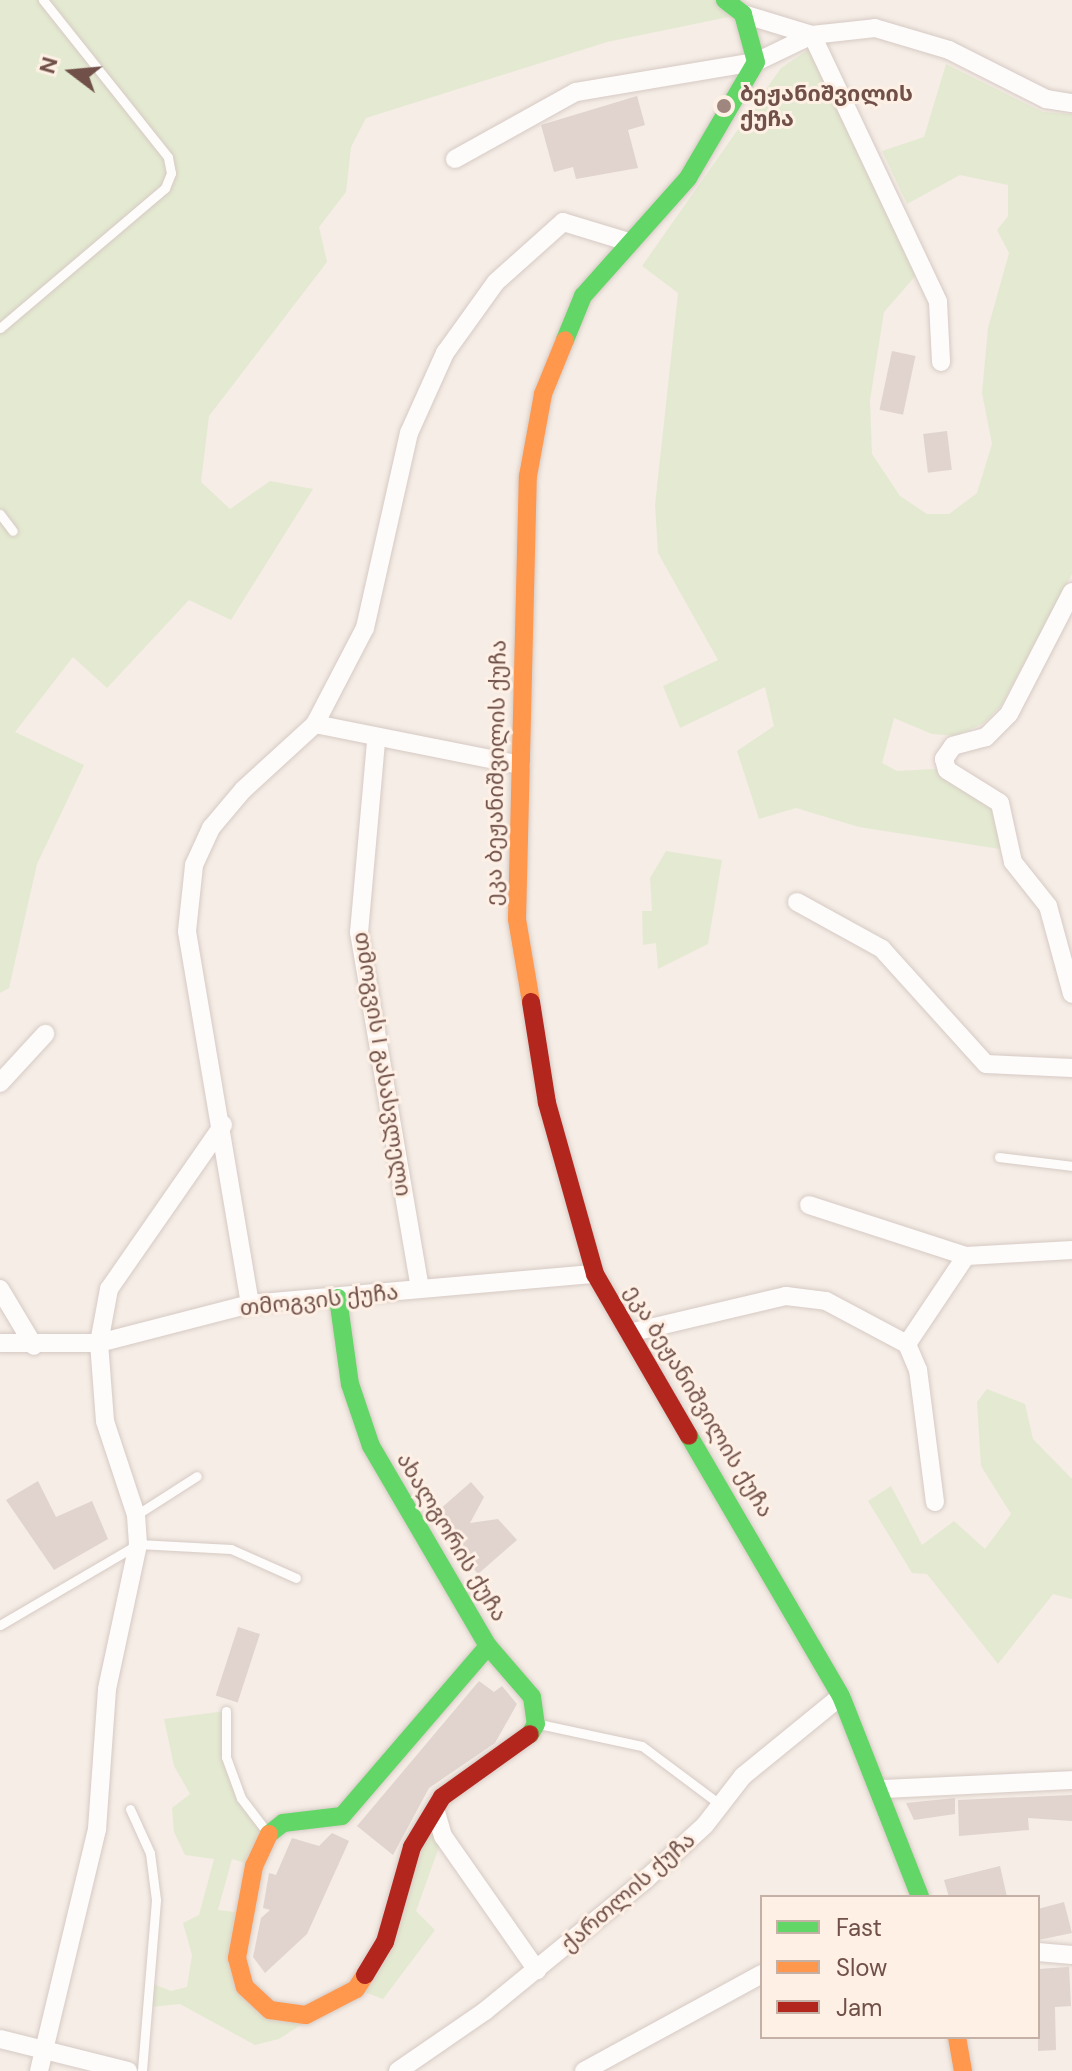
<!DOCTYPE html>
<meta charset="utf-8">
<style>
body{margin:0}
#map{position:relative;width:1072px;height:2071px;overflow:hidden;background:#f5ede6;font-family:"DM Sans","Noto Sans Georgian",sans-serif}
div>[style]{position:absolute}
.green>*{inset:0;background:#e4ead1}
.building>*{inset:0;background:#e1d4ce;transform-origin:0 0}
.roads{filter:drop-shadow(0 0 2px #d6cac4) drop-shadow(0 0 2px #d6cac4)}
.lane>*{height:9px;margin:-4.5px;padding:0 4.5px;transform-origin:4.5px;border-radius:4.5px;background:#fefcfb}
.street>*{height:18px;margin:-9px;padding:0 9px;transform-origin:9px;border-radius:9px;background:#fefcfb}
.fast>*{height:18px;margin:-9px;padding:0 9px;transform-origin:9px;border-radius:9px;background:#63d668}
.slow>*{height:18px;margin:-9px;padding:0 9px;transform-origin:9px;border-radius:9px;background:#ff974d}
.jam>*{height:18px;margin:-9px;padding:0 9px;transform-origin:9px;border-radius:9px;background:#b3261e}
.dots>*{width:22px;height:22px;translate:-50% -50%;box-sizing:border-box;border:4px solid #fef0e5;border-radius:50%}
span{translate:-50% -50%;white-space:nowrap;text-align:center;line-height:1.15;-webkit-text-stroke:6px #fef0e5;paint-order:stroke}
.poi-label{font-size:22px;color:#705048;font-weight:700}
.left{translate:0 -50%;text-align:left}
.street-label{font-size:22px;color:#705048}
.legend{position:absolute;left:760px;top:1895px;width:280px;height:144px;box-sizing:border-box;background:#fef0e5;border:2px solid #c5b0a6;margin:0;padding:10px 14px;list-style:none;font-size:24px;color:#705048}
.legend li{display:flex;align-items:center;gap:16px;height:40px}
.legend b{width:40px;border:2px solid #c5b0a6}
.north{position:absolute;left:32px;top:32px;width:80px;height:80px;-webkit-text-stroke:6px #fef0e5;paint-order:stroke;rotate:286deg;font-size:22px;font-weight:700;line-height:32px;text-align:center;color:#705048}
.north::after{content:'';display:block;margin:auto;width:28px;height:36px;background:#705048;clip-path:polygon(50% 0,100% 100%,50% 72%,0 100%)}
</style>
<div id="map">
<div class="green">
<i style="clip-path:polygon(0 0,725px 0,743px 14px,607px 42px,366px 118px,351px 147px,346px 192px,319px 227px,327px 262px,209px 416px,201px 482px,230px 509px,270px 481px,313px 489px,231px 620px,189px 600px,107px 688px,73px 657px,15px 732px,84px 765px,37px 864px,9px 988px,0 993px)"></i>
<i style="clip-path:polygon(809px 49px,918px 273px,884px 312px,870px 400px,872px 454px,900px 496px,927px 514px,949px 514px,977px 493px,992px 444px,982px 393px,988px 328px,1009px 253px,997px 230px,1008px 216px,1008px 185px,960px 175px,907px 204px,882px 151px,924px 137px,946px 64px,1043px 112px,1072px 114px,1072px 574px,1001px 706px,984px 723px,956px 736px,932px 734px,894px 718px,882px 763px,897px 771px,935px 769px,997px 804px,1000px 849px,859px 827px,796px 808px,759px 819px,737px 751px,774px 726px,765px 687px,680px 728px,663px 686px,718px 660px,658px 553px,655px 505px,678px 293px,642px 266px,781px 68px)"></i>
<i style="clip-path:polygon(666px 851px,722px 860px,708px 944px,658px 969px,656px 943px,643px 945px,642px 911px,652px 911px,650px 878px)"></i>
<i style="clip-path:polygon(987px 1389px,1025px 1404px,1033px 1439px,1072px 1479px,1072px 1599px,1053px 1594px,998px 1664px,927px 1574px,912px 1573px,868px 1501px,891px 1486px,922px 1545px,954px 1521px,985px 1549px,1011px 1514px,981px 1466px,977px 1402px)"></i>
<i style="clip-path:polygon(226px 1711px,226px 1757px,241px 1798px,269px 1834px,254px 1866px,232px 1859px,218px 1910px,243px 1913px,237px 1958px,270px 2010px,324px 2010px,279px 2039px,255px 2045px,180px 2004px,151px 2007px,148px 1982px,171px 1991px,187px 1987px,192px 1955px,183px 1923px,199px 1915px,214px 1859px,185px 1855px,174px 1832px,172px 1808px,190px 1794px,174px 1766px,164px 1719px)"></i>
<i style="clip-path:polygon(423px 1828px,443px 1836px,416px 1911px,435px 1930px,383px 1999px,356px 1989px)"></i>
</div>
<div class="building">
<i style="clip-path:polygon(637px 96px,645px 125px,628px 130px,638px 168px,576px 179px,573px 167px,554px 172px,541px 125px)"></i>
<i style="left:892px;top:351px;width:24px;height:60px;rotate:12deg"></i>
<i style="left:947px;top:431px;width:39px;height:24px;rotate:83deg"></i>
<i style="clip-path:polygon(38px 1481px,56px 1517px,92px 1501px,108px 1539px,54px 1570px,6px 1500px)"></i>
<i style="clip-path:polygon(471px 1482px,484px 1497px,470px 1523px,498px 1519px,517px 1540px,478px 1574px,431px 1517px)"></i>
<i style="left:238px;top:1627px;width:23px;height:72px;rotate:18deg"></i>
<i style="clip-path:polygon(479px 1681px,494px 1692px,502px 1686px,517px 1704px,495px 1743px,429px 1788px,393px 1855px,357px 1826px)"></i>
<i style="clip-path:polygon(1072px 1795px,1072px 1821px,1028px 1818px,1029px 1830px,959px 1836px,958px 1800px)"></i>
<i style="clip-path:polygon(955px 1798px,955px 1814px,914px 1820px,906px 1803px)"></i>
<i style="clip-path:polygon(332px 1833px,349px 1841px,307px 1934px,265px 1973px,253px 1957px,261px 1918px,270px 1910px,263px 1908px,269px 1873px,276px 1875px,292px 1838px,319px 1846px)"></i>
<i style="clip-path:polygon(1000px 1866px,1007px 1897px,949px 1897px,944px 1880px)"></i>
<i style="clip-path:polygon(1064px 1902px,1072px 1933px,1038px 1940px,1038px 1909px)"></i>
<i style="clip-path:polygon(1069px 1967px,1071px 2006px,1055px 2007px,1056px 2050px,1038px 2051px,1038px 1969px)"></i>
</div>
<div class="roads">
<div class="lane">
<i style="left:0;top:328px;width:216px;rotate:-40.3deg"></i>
<i style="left:165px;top:188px;width:16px;rotate:-68deg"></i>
<i style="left:171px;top:173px;width:16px;rotate:-101deg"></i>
<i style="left:168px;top:157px;width:201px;rotate:-128.5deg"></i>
<i style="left:0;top:514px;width:21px;rotate:53deg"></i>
<i style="left:999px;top:1157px;width:74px;rotate:7deg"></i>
<i style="left:136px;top:1515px;width:72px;rotate:-32.6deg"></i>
<i style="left:0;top:1625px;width:160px;rotate:-30.4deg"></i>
<i style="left:138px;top:1544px;width:93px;rotate:3.1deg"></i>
<i style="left:231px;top:1549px;width:71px;rotate:24deg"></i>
<i style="left:226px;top:1711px;width:46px;rotate:90deg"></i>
<i style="left:226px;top:1757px;width:44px;rotate:69.9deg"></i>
<i style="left:241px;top:1798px;width:43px;rotate:52.6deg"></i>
<i style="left:539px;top:1724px;width:105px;rotate:12.1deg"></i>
<i style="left:642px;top:1746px;width:99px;rotate:36.8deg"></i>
<i style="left:130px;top:1809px;width:48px;rotate:65.6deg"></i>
<i style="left:150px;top:1853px;width:47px;rotate:82.7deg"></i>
<i style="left:156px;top:1900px;width:172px;rotate:94.7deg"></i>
</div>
<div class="street">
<i style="left:743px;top:14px;width:72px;rotate:16.9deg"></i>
<i style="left:812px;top:35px;width:295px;rotate:64.7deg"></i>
<i style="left:938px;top:302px;width:60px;rotate:87.1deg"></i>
<i style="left:455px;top:159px;width:138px;rotate:-29deg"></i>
<i style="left:576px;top:92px;width:182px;rotate:-9.5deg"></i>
<i style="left:756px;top:62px;width:62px;rotate:-25.7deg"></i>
<i style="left:812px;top:35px;width:63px;rotate:-6.3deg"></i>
<i style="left:875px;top:28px;width:77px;rotate:16.6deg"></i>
<i style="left:949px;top:50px;width:109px;rotate:26.8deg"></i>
<i style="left:1046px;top:99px;width:26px;rotate:9deg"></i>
<i style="left:1072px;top:592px;width:137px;rotate:117.3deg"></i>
<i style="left:1009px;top:714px;width:33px;rotate:135deg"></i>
<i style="left:986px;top:737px;width:34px;rotate:165deg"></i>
<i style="left:953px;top:746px;width:16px;rotate:125deg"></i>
<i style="left:944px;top:759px;width:11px;rotate:75deg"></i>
<i style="left:947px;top:770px;width:62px;rotate:31.9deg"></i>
<i style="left:1000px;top:803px;width:60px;rotate:77.6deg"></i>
<i style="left:1013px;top:862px;width:56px;rotate:51.5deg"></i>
<i style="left:1048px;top:906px;width:91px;rotate:74.7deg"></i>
<i style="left:315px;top:724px;width:210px;rotate:11.3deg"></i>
<i style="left:376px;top:742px;width:191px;rotate:95.1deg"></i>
<i style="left:359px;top:932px;width:362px;rotate:80.3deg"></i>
<i style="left:797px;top:902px;width:97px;rotate:28.9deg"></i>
<i style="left:882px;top:949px;width:155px;rotate:47.9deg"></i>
<i style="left:986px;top:1064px;width:86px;rotate:2.7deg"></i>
<i style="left:0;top:1083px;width:67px;rotate:-47.4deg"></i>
<i style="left:809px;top:1205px;width:165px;rotate:18deg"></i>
<i style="left:0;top:1289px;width:66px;rotate:59.2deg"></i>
<i style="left:250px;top:1304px;width:378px;rotate:-99.6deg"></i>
<i style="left:187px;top:931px;width:66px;rotate:-83.9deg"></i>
<i style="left:194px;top:865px;width:41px;rotate:-65.3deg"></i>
<i style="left:211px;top:828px;width:50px;rotate:-49.9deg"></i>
<i style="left:243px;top:790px;width:98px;rotate:-42.5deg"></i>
<i style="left:315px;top:724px;width:108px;rotate:-62.5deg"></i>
<i style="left:365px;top:628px;width:200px;rotate:-77.3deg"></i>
<i style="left:409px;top:433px;width:88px;rotate:-65.8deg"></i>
<i style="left:445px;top:353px;width:87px;rotate:-54.3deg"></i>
<i style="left:496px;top:282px;width:90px;rotate:-41.8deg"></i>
<i style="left:563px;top:222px;width:69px;rotate:16.9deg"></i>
<i style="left:629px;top:1333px;width:161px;rotate:-13.3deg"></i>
<i style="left:786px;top:1296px;width:40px;rotate:7.1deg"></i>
<i style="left:826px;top:1301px;width:92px;rotate:28deg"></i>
<i style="left:0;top:1343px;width:99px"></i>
<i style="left:99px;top:1343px;width:156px;rotate:-14.5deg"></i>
<i style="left:250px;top:1304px;width:346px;rotate:-5deg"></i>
<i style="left:935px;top:1502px;width:133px;rotate:-97.3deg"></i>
<i style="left:918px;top:1370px;width:28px;rotate:-113deg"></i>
<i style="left:907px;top:1344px;width:106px;rotate:-56.2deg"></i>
<i style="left:966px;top:1256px;width:106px;rotate:-3.2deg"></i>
<i style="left:882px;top:1789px;width:190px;rotate:-2.7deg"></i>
<i style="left:436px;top:1812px;width:25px;rotate:74deg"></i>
<i style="left:443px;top:1836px;width:164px;rotate:55deg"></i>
<i style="left:1038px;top:1952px;width:34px;rotate:5deg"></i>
<i style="left:0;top:2039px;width:132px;rotate:14deg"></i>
<i style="left:39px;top:2071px;width:249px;rotate:-76.5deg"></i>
<i style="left:97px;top:1829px;width:140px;rotate:-85.9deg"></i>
<i style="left:107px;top:1689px;width:148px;rotate:-77.9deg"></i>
<i style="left:138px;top:1544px;width:29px;rotate:-94deg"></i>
<i style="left:136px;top:1515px;width:99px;rotate:-108.3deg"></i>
<i style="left:105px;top:1421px;width:78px;rotate:-94.4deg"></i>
<i style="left:99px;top:1343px;width:55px;rotate:-79.5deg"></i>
<i style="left:109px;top:1289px;width:200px;rotate:-55.2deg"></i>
<i style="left:398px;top:2071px;width:106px;rotate:-34.6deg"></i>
<i style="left:485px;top:2011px;width:207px;rotate:-39.3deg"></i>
<i style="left:645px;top:1880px;width:81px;rotate:-42.5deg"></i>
<i style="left:705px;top:1825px;width:62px;rotate:-52.2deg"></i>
<i style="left:743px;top:1776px;width:127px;rotate:-39.2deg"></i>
<i style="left:584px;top:2071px;width:203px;rotate:-28.6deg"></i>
</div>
<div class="fast">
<i style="left:565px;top:340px;width:48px;rotate:-67.8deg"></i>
<i style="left:583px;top:296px;width:158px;rotate:-48.3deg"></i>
<i style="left:688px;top:178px;width:134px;rotate:-59.6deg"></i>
<i style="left:756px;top:62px;width:50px;rotate:-105.2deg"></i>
<i style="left:743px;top:14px;width:23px;rotate:-142deg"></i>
<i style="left:338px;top:1298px;width:87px;rotate:82.1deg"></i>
<i style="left:350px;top:1384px;width:65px;rotate:71.3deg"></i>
<i style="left:371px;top:1446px;width:232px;rotate:59.7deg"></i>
<i style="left:488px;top:1646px;width:67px;rotate:49.2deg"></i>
<i style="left:532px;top:1697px;width:27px;rotate:82deg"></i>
<i style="left:536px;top:1724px;width:12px;rotate:121deg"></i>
<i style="left:689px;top:1436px;width:301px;rotate:59.7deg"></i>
<i style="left:841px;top:1696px;width:216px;rotate:68.5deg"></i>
<i style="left:269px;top:1834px;width:18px;rotate:-38deg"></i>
<i style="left:283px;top:1823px;width:59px;rotate:-6.8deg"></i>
<i style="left:342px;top:1816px;width:224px;rotate:-49.3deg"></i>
</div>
<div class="slow">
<i style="left:531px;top:1002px;width:84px;rotate:-99.6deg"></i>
<i style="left:517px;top:919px;width:443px;rotate:-88.6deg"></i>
<i style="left:528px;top:476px;width:83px;rotate:-79.6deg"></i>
<i style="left:543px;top:394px;width:58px;rotate:-67.8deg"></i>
<i style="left:269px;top:1834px;width:35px;rotate:115deg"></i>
<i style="left:254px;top:1866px;width:94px;rotate:100.5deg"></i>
<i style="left:237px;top:1958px;width:30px;rotate:75deg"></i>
<i style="left:245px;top:1987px;width:34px;rotate:43deg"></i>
<i style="left:270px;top:2010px;width:36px;rotate:8deg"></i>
<i style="left:306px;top:2015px;width:56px;rotate:-27.5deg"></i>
<i style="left:356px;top:1989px;width:17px;rotate:-57deg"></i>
<i style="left:957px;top:2037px;width:35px;rotate:80deg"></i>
</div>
<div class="jam">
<i style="left:531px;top:1002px;width:102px;rotate:81deg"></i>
<i style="left:547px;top:1103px;width:178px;rotate:74.3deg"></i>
<i style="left:595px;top:1274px;width:187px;rotate:59.9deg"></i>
<i style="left:365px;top:1975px;width:39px;rotate:-59deg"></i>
<i style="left:385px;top:1942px;width:99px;rotate:-74.1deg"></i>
<i style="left:412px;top:1847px;width:58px;rotate:-59deg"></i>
<i style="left:442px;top:1797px;width:108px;rotate:-35.6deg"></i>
</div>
</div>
<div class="dots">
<i style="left:724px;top:106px;background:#9f877f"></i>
</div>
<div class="poi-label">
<span class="left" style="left:740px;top:106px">ბეჟანიშვილის<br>ქუჩა</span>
</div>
<div class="street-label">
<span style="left:496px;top:773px;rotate:-89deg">ეკა ბეჟანიშვილის ქუჩა</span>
<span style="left:383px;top:1064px;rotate:81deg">თმოგვის I გასასვლელი</span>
<span style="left:319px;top:1300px;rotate:-6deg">თმოგვის ქუჩა</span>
<span style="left:699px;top:1401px;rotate:59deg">ეკა ბეჟანიშვილის ქუჩა</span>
<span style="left:452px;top:1537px;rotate:59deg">ახალგორის ქუჩა</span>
<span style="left:628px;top:1892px;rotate:-41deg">ქართლის ქუჩა</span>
</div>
<ul class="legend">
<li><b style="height:10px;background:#63d668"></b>Fast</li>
<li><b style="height:10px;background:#ff974d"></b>Slow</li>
<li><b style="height:10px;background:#b3261e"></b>Jam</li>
</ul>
<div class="north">N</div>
</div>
